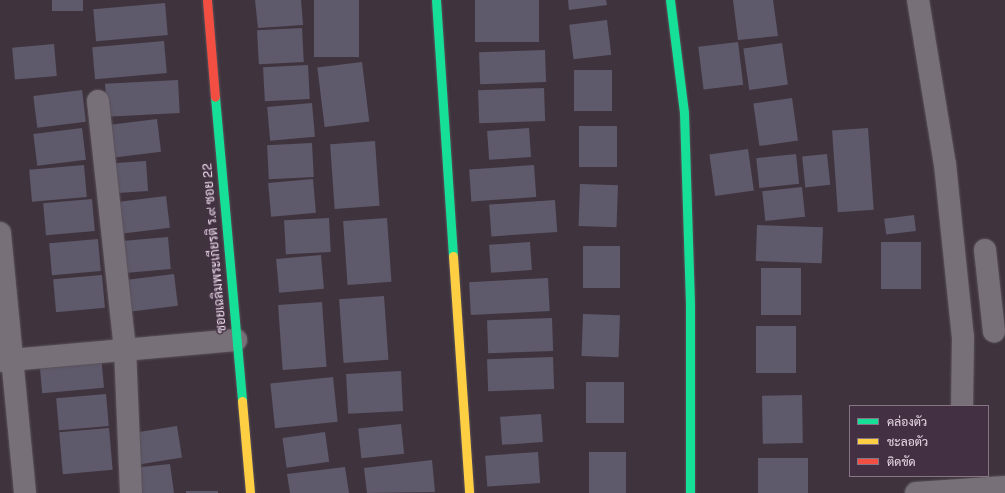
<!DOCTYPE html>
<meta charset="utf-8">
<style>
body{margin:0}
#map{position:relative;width:1005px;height:493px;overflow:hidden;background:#3f343e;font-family:Karla,Sarabun,sans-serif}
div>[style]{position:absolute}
.building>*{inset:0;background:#5e596b;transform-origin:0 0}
.roads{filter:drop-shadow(0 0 1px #595058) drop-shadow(0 0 1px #595058)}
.street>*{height:22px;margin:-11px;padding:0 11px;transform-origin:11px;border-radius:11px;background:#787078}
.fast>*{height:9px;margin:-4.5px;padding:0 4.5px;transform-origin:4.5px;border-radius:4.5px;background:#16e098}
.slow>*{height:9px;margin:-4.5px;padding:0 4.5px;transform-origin:4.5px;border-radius:4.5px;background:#ffcf43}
.jam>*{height:9px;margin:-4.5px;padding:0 4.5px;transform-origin:4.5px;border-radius:4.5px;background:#f24e42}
span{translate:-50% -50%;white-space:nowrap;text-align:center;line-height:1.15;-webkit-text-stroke:3px #433042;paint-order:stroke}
.street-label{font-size:13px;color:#ebdeea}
.legend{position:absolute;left:849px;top:405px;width:140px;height:72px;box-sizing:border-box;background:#433042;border:1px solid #867685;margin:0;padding:5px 7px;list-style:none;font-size:12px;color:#ebdeea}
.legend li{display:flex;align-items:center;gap:8px;height:20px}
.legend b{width:20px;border:1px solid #867685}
</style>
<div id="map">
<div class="building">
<i style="left:52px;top:0;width:31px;height:11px"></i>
<i style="clip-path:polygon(255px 0,301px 0,303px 25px,258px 28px)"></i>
<i style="left:314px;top:0;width:45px;height:57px"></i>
<i style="left:475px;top:0;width:64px;height:42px"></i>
<i style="clip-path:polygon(568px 0,606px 0,607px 5px,569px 10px)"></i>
<i style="clip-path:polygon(733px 0,773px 0,778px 36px,738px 40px)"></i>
<i style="left:165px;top:3px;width:32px;height:72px;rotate:85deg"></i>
<i style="left:607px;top:20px;width:35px;height:38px;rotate:83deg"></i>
<i style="left:302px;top:28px;width:34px;height:45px;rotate:87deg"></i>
<i style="left:164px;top:41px;width:32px;height:72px;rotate:85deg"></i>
<i style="left:738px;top:42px;width:43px;height:40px;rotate:83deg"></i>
<i style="left:782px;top:43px;width:42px;height:39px;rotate:82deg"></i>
<i style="left:54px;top:44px;width:32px;height:42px;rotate:85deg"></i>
<i style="left:545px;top:50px;width:32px;height:66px;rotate:88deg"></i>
<i style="left:362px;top:62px;width:60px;height:45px;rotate:83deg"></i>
<i style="left:308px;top:65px;width:34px;height:45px;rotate:87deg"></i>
<i style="left:574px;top:70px;width:38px;height:41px"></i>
<i style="left:178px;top:80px;width:33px;height:73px;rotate:87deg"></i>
<i style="left:544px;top:88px;width:33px;height:66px;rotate:88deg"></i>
<i style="left:82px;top:90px;width:32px;height:49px;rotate:83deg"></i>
<i style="left:792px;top:98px;width:43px;height:39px;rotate:82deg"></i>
<i style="left:312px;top:103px;width:34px;height:45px;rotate:85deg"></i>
<i style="left:157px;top:119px;width:33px;height:49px;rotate:83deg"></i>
<i style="left:579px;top:126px;width:38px;height:41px"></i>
<i style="left:82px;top:128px;width:32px;height:49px;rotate:83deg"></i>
<i style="left:529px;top:128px;width:29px;height:42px;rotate:86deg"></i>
<i style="left:868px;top:128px;width:82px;height:36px;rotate:86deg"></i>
<i style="left:375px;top:141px;width:65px;height:45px;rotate:86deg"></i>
<i style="left:312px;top:143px;width:34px;height:45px;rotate:87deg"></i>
<i style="left:748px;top:149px;width:42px;height:39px;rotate:82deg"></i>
<i style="left:796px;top:154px;width:30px;height:40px;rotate:84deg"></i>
<i style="left:827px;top:154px;width:31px;height:25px;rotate:84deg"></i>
<i style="left:146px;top:161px;width:30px;height:34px;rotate:86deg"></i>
<i style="left:84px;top:165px;width:32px;height:55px;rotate:85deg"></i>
<i style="left:534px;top:165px;width:32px;height:65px;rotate:86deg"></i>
<i style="left:313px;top:179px;width:34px;height:45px;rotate:85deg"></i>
<i style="left:580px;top:184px;width:38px;height:42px;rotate:2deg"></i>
<i style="left:802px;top:187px;width:30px;height:40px;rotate:84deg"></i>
<i style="left:166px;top:196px;width:32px;height:49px;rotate:83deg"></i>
<i style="left:92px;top:199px;width:32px;height:49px;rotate:85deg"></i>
<i style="left:555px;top:200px;width:32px;height:66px;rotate:86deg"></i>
<i style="left:914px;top:215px;width:16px;height:30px;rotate:83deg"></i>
<i style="left:329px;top:218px;width:34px;height:45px;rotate:87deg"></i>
<i style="left:387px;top:218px;width:64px;height:44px;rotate:86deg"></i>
<i style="left:757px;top:225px;width:66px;height:36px;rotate:2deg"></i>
<i style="left:168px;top:237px;width:32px;height:49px;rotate:85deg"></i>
<i style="left:98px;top:239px;width:32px;height:49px;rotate:85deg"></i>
<i style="left:530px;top:242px;width:28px;height:41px;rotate:86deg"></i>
<i style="left:881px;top:242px;width:40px;height:47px"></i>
<i style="left:583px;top:246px;width:37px;height:42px"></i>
<i style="left:321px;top:255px;width:34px;height:45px;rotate:85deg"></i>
<i style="left:761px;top:268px;width:40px;height:47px"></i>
<i style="left:174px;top:274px;width:32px;height:49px;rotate:83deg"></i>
<i style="left:102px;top:275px;width:33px;height:49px;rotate:85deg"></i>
<i style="left:548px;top:278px;width:33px;height:79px;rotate:87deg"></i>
<i style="left:384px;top:296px;width:64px;height:45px;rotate:86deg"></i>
<i style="left:322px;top:302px;width:65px;height:44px;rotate:86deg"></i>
<i style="left:583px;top:314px;width:37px;height:42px;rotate:2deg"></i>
<i style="left:552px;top:318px;width:33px;height:65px;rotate:88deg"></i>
<i style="left:756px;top:326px;width:40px;height:47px"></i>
<i style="left:101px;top:354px;width:34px;height:62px;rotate:85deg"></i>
<i style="left:553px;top:357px;width:32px;height:66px;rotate:88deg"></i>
<i style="left:401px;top:371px;width:40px;height:55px;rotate:87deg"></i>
<i style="left:333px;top:377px;width:45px;height:63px;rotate:84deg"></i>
<i style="left:586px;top:382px;width:38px;height:41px"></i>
<i style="left:106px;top:394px;width:32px;height:50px;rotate:85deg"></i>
<i style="left:802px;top:395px;width:48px;height:40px;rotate:89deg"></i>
<i style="left:541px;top:414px;width:28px;height:41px;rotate:86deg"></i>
<i style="left:401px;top:424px;width:30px;height:43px;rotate:84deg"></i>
<i style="left:177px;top:426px;width:32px;height:42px;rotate:81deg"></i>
<i style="left:109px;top:428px;width:42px;height:50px;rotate:85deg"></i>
<i style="left:325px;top:432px;width:30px;height:43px;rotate:82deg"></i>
<i style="left:538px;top:452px;width:31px;height:53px;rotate:86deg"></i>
<i style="left:589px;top:452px;width:37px;height:41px"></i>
<i style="left:758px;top:458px;width:50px;height:35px"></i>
<i style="clip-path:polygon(432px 460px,435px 492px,367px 493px,364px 468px)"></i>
<i style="clip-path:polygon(170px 464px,174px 493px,124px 493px,122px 469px)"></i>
<i style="clip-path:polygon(345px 467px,349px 493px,290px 493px,287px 474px)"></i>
<i style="left:186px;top:491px;width:32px;height:2px"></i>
</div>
<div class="roads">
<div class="street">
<i style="left:918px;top:0;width:166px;rotate:80.7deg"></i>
<i style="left:945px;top:164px;width:174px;rotate:84.1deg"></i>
<i style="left:963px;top:337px;width:69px;rotate:90.8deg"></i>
<i style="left:98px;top:101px;width:249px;rotate:83.8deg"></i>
<i style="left:125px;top:349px;width:144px;rotate:87.6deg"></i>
<i style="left:0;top:233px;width:261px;rotate:84.5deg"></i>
<i style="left:985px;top:250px;width:82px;rotate:83.7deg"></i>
<i style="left:0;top:361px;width:237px;rotate:-5.1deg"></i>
<i style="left:916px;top:493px;width:89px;rotate:-3.9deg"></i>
</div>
<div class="fast">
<i style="left:436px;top:0;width:257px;rotate:86.2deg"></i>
<i style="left:670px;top:0;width:114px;rotate:82.9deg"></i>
<i style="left:684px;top:113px;width:193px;rotate:88.2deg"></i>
<i style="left:690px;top:306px;width:187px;rotate:90deg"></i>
<i style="left:215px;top:97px;width:305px;rotate:84.9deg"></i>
</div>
<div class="slow">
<i style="left:453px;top:256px;width:238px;rotate:86.1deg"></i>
<i style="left:242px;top:401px;width:92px;rotate:85deg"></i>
</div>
<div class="jam">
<i style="left:207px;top:0;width:97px;rotate:85.3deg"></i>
</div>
</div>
<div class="street-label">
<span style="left:215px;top:248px;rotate:-95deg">ซอยเฉลิมพระเกียรติ ร.๙ ซอย 22</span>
</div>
<ul class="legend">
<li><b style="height:5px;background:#16e098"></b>คล่องตัว</li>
<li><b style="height:5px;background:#ffcf43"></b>ชะลอตัว</li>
<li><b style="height:5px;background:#f24e42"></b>ติดขัด</li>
</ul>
</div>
